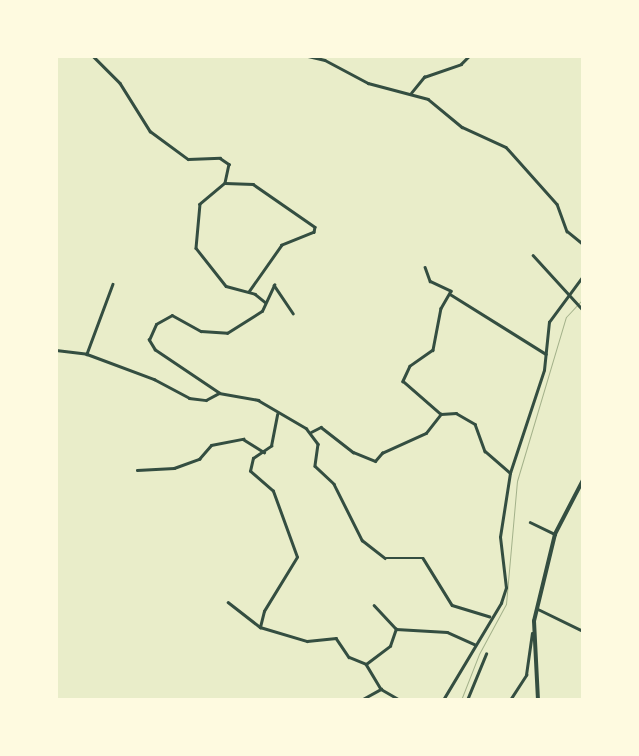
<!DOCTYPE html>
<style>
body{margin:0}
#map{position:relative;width:639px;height:756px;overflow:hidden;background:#e9edc9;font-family:"PT Sans",sans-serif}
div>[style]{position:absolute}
.stream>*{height:1px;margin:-0.5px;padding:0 0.5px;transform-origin:0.5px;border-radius:0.5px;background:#a3b18a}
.minor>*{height:2.5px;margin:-1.25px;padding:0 1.25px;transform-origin:1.25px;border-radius:1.25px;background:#344e41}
.secondary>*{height:4px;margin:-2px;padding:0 2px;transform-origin:2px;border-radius:2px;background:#344e41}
span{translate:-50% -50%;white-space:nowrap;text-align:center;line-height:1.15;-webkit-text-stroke:4px #fefae0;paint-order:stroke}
.frame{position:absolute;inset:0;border:58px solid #fefae0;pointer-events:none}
</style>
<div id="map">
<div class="stream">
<i style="left:461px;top:700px;width:49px;rotate:-68.6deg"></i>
<i style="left:479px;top:654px;width:57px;rotate:-61.6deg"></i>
<i style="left:506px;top:604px;width:123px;rotate:-84.9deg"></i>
<i style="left:517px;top:481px;width:171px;rotate:-73.4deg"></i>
<i style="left:566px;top:317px;width:25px;rotate:-47deg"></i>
</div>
<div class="minor">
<i style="left:93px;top:56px;width:38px;rotate:45deg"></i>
<i style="left:120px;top:83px;width:57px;rotate:58deg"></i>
<i style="left:150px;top:131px;width:47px;rotate:36.4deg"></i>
<i style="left:188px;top:159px;width:32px;rotate:-2deg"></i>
<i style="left:220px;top:158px;width:11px;rotate:34deg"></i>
<i style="left:229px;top:164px;width:19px;rotate:102deg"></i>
<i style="left:225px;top:183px;width:33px;rotate:140deg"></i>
<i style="left:200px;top:204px;width:44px;rotate:95.2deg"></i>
<i style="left:196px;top:248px;width:48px;rotate:51.7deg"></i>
<i style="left:226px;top:286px;width:30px;rotate:15deg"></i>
<i style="left:255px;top:294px;width:13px;rotate:39deg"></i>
<i style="left:308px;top:56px;width:17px;rotate:13deg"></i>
<i style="left:325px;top:60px;width:49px;rotate:28.1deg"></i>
<i style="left:368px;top:83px;width:62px;rotate:14.9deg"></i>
<i style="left:428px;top:99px;width:44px;rotate:39.5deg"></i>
<i style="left:462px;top:127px;width:48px;rotate:24.4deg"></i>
<i style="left:506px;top:147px;width:76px;rotate:48.2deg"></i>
<i style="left:557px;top:204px;width:29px;rotate:70deg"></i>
<i style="left:567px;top:231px;width:21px;rotate:39deg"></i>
<i style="left:411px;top:93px;width:21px;rotate:-51deg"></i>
<i style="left:424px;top:77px;width:39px;rotate:-19deg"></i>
<i style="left:461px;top:64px;width:11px;rotate:-45deg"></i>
<i style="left:225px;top:183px;width:28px;rotate:2deg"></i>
<i style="left:253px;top:184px;width:75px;rotate:34.7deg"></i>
<i style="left:315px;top:227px;width:5px;rotate:101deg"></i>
<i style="left:314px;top:232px;width:35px;rotate:158deg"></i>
<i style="left:282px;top:245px;width:57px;rotate:125.1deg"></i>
<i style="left:533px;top:255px;width:74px;rotate:47.7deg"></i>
<i style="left:425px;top:267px;width:15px;rotate:70deg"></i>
<i style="left:430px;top:281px;width:23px;rotate:25deg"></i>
<i style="left:451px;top:291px;width:20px;rotate:120deg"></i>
<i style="left:441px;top:308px;width:43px;rotate:100.8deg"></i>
<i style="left:433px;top:350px;width:28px;rotate:145deg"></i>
<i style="left:410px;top:366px;width:17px;rotate:115deg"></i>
<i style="left:403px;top:381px;width:50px;rotate:41deg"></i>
<i style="left:113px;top:284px;width:75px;rotate:110.4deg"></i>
<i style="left:87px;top:354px;width:72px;rotate:20.5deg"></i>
<i style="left:154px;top:379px;width:40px;rotate:28deg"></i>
<i style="left:189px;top:398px;width:17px;rotate:7deg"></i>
<i style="left:206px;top:400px;width:15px;rotate:-28deg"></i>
<i style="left:219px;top:393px;width:40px;rotate:10deg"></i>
<i style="left:258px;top:400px;width:56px;rotate:30.3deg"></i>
<i style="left:306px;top:428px;width:20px;rotate:53deg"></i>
<i style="left:318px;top:444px;width:22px;rotate:98deg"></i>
<i style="left:315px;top:466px;width:26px;rotate:43deg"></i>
<i style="left:334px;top:484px;width:63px;rotate:63.4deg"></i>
<i style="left:362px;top:540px;width:29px;rotate:38deg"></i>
<i style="left:385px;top:558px;width:38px"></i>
<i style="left:423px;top:558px;width:55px;rotate:58.3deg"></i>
<i style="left:452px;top:605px;width:39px;rotate:17deg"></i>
<i style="left:450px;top:294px;width:113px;rotate:32deg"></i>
<i style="left:56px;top:350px;width:31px;rotate:7deg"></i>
<i style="left:219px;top:393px;width:77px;rotate:-146.1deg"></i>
<i style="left:155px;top:350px;width:12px;rotate:-121deg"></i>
<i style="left:149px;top:340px;width:17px;rotate:-66deg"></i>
<i style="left:156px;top:324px;width:18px;rotate:-29deg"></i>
<i style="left:172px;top:315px;width:33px;rotate:29deg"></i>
<i style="left:201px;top:331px;width:26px;rotate:4deg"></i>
<i style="left:227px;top:333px;width:41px;rotate:-32.2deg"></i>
<i style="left:262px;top:311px;width:29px;rotate:-65deg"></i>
<i style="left:274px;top:285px;width:34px;rotate:56deg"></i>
<i style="left:311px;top:432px;width:11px;rotate:-27deg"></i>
<i style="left:321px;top:427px;width:41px;rotate:38deg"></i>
<i style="left:353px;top:452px;width:24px;rotate:22deg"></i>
<i style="left:375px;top:461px;width:11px;rotate:-49deg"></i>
<i style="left:382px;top:453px;width:48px;rotate:-24.4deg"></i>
<i style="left:426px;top:433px;width:24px;rotate:-52deg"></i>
<i style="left:441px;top:414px;width:15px;rotate:-4deg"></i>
<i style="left:456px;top:413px;width:22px;rotate:30deg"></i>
<i style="left:475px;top:424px;width:29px;rotate:70deg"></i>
<i style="left:485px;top:451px;width:33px;rotate:41deg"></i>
<i style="left:137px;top:470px;width:37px;rotate:-3deg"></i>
<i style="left:174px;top:468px;width:27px;rotate:-20deg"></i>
<i style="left:199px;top:459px;width:18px;rotate:-49deg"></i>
<i style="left:211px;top:445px;width:33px;rotate:-11deg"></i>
<i style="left:243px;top:439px;width:25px;rotate:32deg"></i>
<i style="left:530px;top:522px;width:28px;rotate:26deg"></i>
<i style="left:228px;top:602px;width:41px;rotate:38deg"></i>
<i style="left:260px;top:627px;width:49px;rotate:16.6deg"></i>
<i style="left:307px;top:641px;width:29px;rotate:-6deg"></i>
<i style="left:336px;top:638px;width:23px;rotate:56deg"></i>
<i style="left:349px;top:657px;width:18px;rotate:22deg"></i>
<i style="left:374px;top:605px;width:33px;rotate:47deg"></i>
<i style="left:396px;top:629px;width:51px;rotate:3.4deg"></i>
<i style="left:447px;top:632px;width:30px;rotate:24deg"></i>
<i style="left:538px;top:609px;width:50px;rotate:26.1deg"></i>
<i style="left:260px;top:627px;width:16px;rotate:-76deg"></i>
<i style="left:264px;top:611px;width:63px;rotate:-58.6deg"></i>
<i style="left:297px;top:557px;width:70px;rotate:-110deg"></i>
<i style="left:273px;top:491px;width:30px;rotate:-139deg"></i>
<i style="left:250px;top:471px;width:13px;rotate:-77deg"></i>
<i style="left:253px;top:458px;width:22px;rotate:-34deg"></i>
<i style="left:271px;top:446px;width:32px;rotate:-79deg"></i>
<i style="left:366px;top:664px;width:29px;rotate:59deg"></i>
<i style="left:381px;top:689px;width:22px;rotate:30deg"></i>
<i style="left:366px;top:664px;width:30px;rotate:-37deg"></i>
<i style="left:390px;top:646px;width:18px;rotate:-71deg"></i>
<i style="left:361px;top:700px;width:23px;rotate:-29deg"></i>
<i style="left:443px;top:700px;width:113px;rotate:-59.1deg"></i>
<i style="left:501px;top:603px;width:16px;rotate:-72deg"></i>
<i style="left:506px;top:588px;width:51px;rotate:-96.7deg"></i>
<i style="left:500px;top:537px;width:65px;rotate:-81.1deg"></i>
<i style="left:510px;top:473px;width:108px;rotate:-71.7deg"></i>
<i style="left:544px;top:370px;width:48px;rotate:-84.1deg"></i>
<i style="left:549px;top:322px;width:57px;rotate:-53.5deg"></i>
<i style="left:467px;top:700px;width:50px;rotate:-67.6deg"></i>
<i style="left:510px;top:700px;width:30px;rotate:-57deg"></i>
<i style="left:526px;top:675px;width:42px;rotate:-81.9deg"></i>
</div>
<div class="secondary">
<i style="left:538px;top:700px;width:79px;rotate:-92.9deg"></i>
<i style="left:534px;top:621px;width:89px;rotate:-76.4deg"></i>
<i style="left:555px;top:534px;width:61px;rotate:-62.6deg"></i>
</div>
<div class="frame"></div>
</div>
